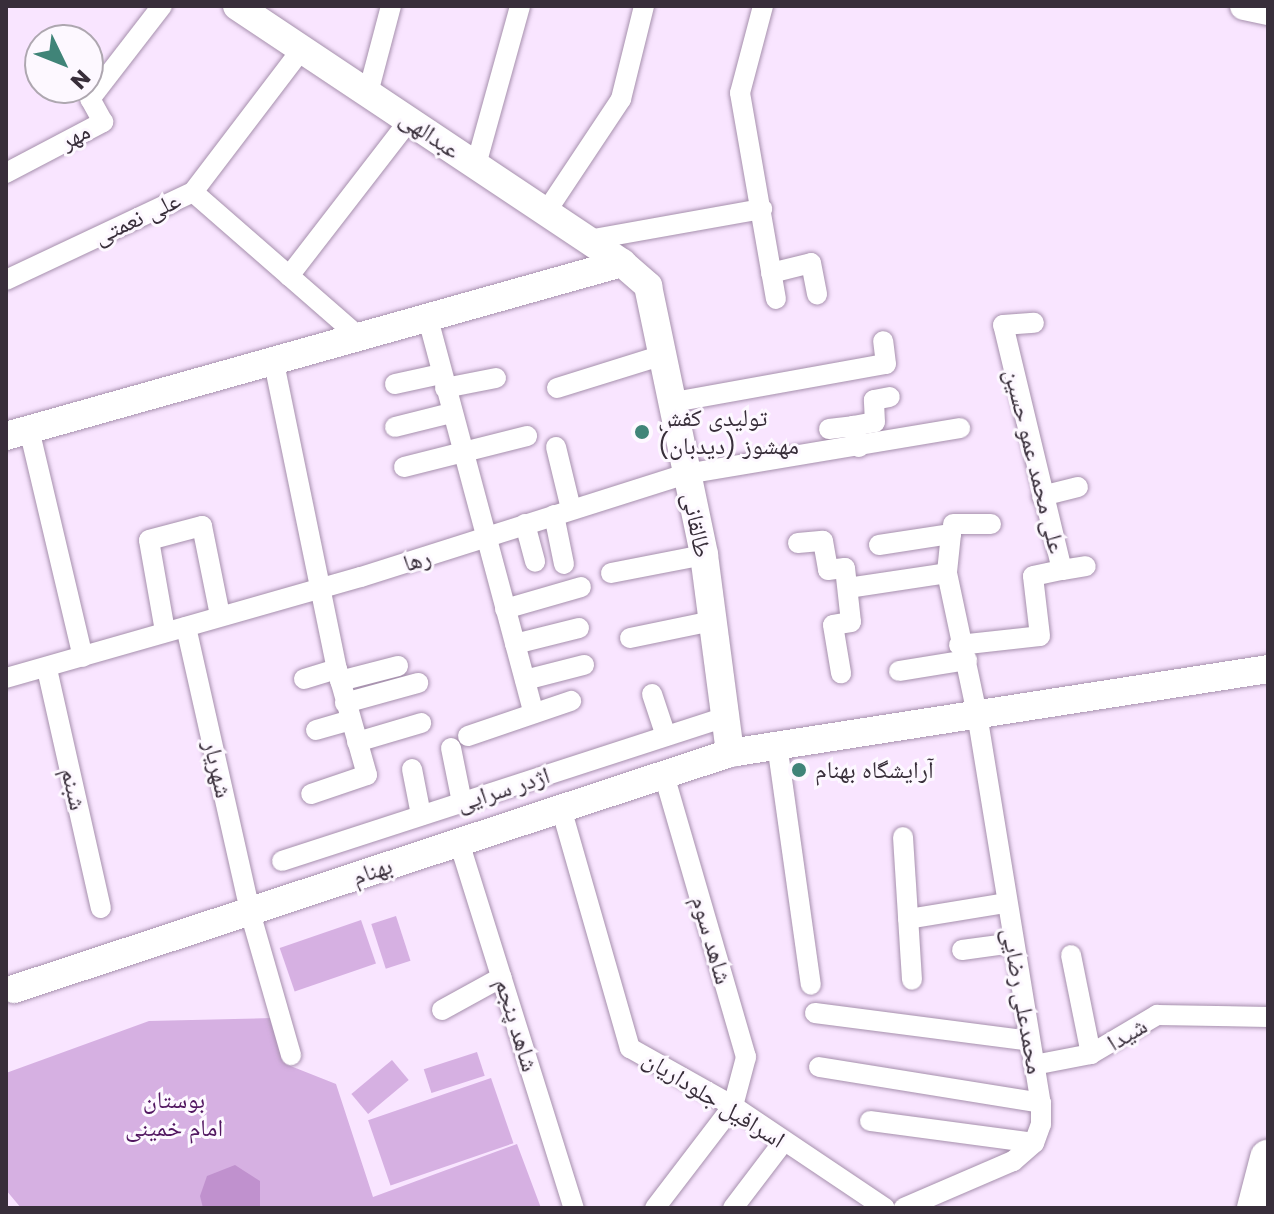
<!DOCTYPE html>
<meta charset="utf-8">
<style>
body{margin:0}
#map{position:relative;width:1274px;height:1214px;overflow:hidden;background:#f9e5ff;font-family:Poppins,"Noto Naskh Arabic",sans-serif}
div>[style]{position:absolute}
.green>*{inset:0;background:#d6b0e2;transform-origin:0 0}
.water>*{inset:0;background:#c091ce}
.roads{filter:drop-shadow(0 0 2px #a690ad) drop-shadow(0 0 2px #a690ad)}
.street>*{height:20px;margin:-10px;padding:0 10px;transform-origin:10px;border-radius:10px;background:#fff}
.secondary>*{height:28px;margin:-14px;padding:0 14px;transform-origin:14px;border-radius:14px;background:#fff}
.highway>*{height:36px;margin:-18px;padding:0 18px;transform-origin:18px;border-radius:18px;background:#fff}
.dots>*{width:22px;height:22px;translate:-50% -50%;box-sizing:border-box;border:4px solid #fdf8ff;border-radius:50%}
span{translate:-50% -50%;white-space:nowrap;text-align:center;line-height:1.15;-webkit-text-stroke:6px #fdf8ff;paint-order:stroke}
.street-label{font-size:24px;color:#382e3a}
.poi-label{font-size:24px;color:#382e3a}
.left{translate:0 -50%;text-align:left}
.park-label{font-size:24px;color:#511660}
.frame{position:absolute;inset:0;border:8px solid #382e3a;pointer-events:none}
.north{position:absolute;left:24px;top:24px;width:80px;height:80px;box-sizing:border-box;background:#fdf8ff;border:2px solid #aea7b0;border-radius:50%;rotate:133deg;font-size:22px;font-weight:700;line-height:32px;text-align:center;color:#382e3a}
.north::after{content:'';display:block;margin:auto;width:28px;height:36px;background:#408478;clip-path:polygon(50% 0,100% 100%,50% 72%,0 100%)}
</style>
<div id="map">
<div class="green">
<i style="left:396px;top:916px;width:47px;height:26px;rotate:72deg"></i>
<i style="left:361px;top:920px;width:46px;height:86px;rotate:71deg"></i>
<i style="clip-path:polygon(273px 1018px,288px 1065px,336px 1084px,373px 1197px,517px 1144px,541px 1208px,21px 1208px,6px 1190px,6px 1073px,149px 1021px)"></i>
<i style="left:477px;top:1052px;width:25px;height:56px;rotate:72deg"></i>
<i style="left:392px;top:1060px;width:26px;height:53px;rotate:50deg"></i>
<i style="left:491px;top:1078px;width:69px;height:130px;rotate:71deg"></i>
</div>
<div class="water">
<i style="clip-path:polygon(235px 1165px,260px 1181px,260px 1208px,203px 1208px,200px 1196px,207px 1176px)"></i>
</div>
<div class="roads">
<div class="street">
<i style="left:763px;top:6px;width:90px;rotate:104.8deg"></i>
<i style="left:740px;top:93px;width:209px;rotate:80.1deg"></i>
<i style="left:368px;top:93px;width:90px;rotate:-75.2deg"></i>
<i style="left:476px;top:165px;width:165px;rotate:-74.5deg"></i>
<i style="left:6px;top:173px;width:110px;rotate:-27.7deg"></i>
<i style="left:103px;top:122px;width:26px;rotate:-119deg"></i>
<i style="left:90px;top:99px;width:118px;rotate:-52.3deg"></i>
<i style="left:193px;top:192px;width:216px;rotate:41.1deg"></i>
<i style="left:546px;top:212px;width:136px;rotate:-56.4deg"></i>
<i style="left:621px;top:99px;width:96px;rotate:-76.1deg"></i>
<i style="left:588px;top:240px;width:177px;rotate:-10.1deg"></i>
<i style="left:771px;top:273px;width:41px;rotate:-14deg"></i>
<i style="left:811px;top:263px;width:32px;rotate:79deg"></i>
<i style="left:289px;top:276px;width:196px;rotate:-52.3deg"></i>
<i style="left:6px;top:280px;width:207px;rotate:-25.2deg"></i>
<i style="left:193px;top:192px;width:180px;rotate:-52.7deg"></i>
<i style="left:427px;top:315px;width:412px;rotate:75deg"></i>
<i style="left:273px;top:358px;width:318px;rotate:78.4deg"></i>
<i style="left:337px;top:669px;width:110px;rotate:74.2deg"></i>
<i style="left:367px;top:775px;width:59px;rotate:161.3deg"></i>
<i style="left:395px;top:384px;width:47px;rotate:-12.3deg"></i>
<i style="left:445px;top:388px;width:52px;rotate:-11.1deg"></i>
<i style="left:557px;top:388px;width:114px;rotate:-17.3deg"></i>
<i style="left:674px;top:402px;width:215px;rotate:-10.2deg"></i>
<i style="left:886px;top:364px;width:23px;rotate:-97deg"></i>
<i style="left:395px;top:427px;width:58px;rotate:-14deg"></i>
<i style="left:29px;top:429px;width:234px;rotate:76.7deg"></i>
<i style="left:829px;top:429px;width:24px;rotate:-7deg"></i>
<i style="left:556px;top:447px;width:64px;rotate:76.4deg"></i>
<i style="left:859px;top:447px;width:22px;rotate:-106deg"></i>
<i style="left:853px;top:426px;width:22px;rotate:-10deg"></i>
<i style="left:875px;top:422px;width:22px;rotate:-93deg"></i>
<i style="left:874px;top:400px;width:16px;rotate:-11deg"></i>
<i style="left:404px;top:467px;width:127px;rotate:-14.1deg"></i>
<i style="left:1042px;top:496px;width:37px;rotate:-14deg"></i>
<i style="left:554px;top:515px;width:50px;rotate:78.5deg"></i>
<i style="left:525px;top:524px;width:39px;rotate:75deg"></i>
<i style="left:953px;top:524px;width:38px"></i>
<i style="left:798px;top:543px;width:25px;rotate:-5deg"></i>
<i style="left:823px;top:541px;width:29px;rotate:80deg"></i>
<i style="left:828px;top:570px;width:17px;rotate:-7deg"></i>
<i style="left:845px;top:568px;width:54px;rotate:83.7deg"></i>
<i style="left:851px;top:622px;width:18px;rotate:171deg"></i>
<i style="left:833px;top:625px;width:49px;rotate:80.5deg"></i>
<i style="left:879px;top:545px;width:73px;rotate:-8.7deg"></i>
<i style="left:951px;top:534px;width:39px;rotate:96deg"></i>
<i style="left:947px;top:573px;width:144px;rotate:78deg"></i>
<i style="left:977px;top:714px;width:394px;rotate:80.7deg"></i>
<i style="left:1041px;top:1103px;width:21px;rotate:90deg"></i>
<i style="left:1041px;top:1124px;width:20px;rotate:110deg"></i>
<i style="left:1034px;top:1143px;width:28px;rotate:139deg"></i>
<i style="left:1013px;top:1161px;width:119px;rotate:156.7deg"></i>
<i style="left:1062px;top:570px;width:24px;rotate:-9deg"></i>
<i style="left:611px;top:573px;width:95px;rotate:-11deg"></i>
<i style="left:848px;top:588px;width:100px;rotate:-8.6deg"></i>
<i style="left:505px;top:609px;width:79px;rotate:-16.1deg"></i>
<i style="left:186px;top:627px;width:292px;rotate:77.3deg"></i>
<i style="left:250px;top:912px;width:149px;rotate:74deg"></i>
<i style="left:165px;top:631px;width:92px;rotate:-100deg"></i>
<i style="left:149px;top:540px;width:55px;rotate:-14.8deg"></i>
<i style="left:202px;top:526px;width:91px;rotate:78.6deg"></i>
<i style="left:630px;top:638px;width:84px;rotate:-11.7deg"></i>
<i style="left:515px;top:644px;width:66px;rotate:-14deg"></i>
<i style="left:959px;top:645px;width:81px;rotate:-6.3deg"></i>
<i style="left:1040px;top:636px;width:60px;rotate:-96.7deg"></i>
<i style="left:1033px;top:576px;width:30px;rotate:-12deg"></i>
<i style="left:1062px;top:570px;width:252px;rotate:-103.5deg"></i>
<i style="left:1003px;top:325px;width:31px;rotate:-4deg"></i>
<i style="left:47px;top:669px;width:245px;rotate:77.3deg"></i>
<i style="left:899px;top:671px;width:69px;rotate:-9.2deg"></i>
<i style="left:6px;top:678px;width:369px;rotate:-15.9deg"></i>
<i style="left:361px;top:577px;width:341px;rotate:-17.6deg"></i>
<i style="left:686px;top:474px;width:278px;rotate:-9.5deg"></i>
<i style="left:304px;top:679px;width:34px;rotate:-17deg"></i>
<i style="left:525px;top:680px;width:61px;rotate:-14.3deg"></i>
<i style="left:340px;top:681px;width:60px;rotate:-14.5deg"></i>
<i style="left:652px;top:694px;width:44px;rotate:71.6deg"></i>
<i style="left:345px;top:703px;width:76px;rotate:-15.3deg"></i>
<i style="left:316px;top:730px;width:35px;rotate:-16deg"></i>
<i style="left:468px;top:736px;width:109px;rotate:-18.8deg"></i>
<i style="left:357px;top:742px;width:67px;rotate:-16.5deg"></i>
<i style="left:777px;top:744px;width:243px;rotate:82deg"></i>
<i style="left:451px;top:748px;width:55px;rotate:78.5deg"></i>
<i style="left:412px;top:769px;width:47px;rotate:78.9deg"></i>
<i style="left:561px;top:808px;width:250px;rotate:74deg"></i>
<i style="left:630px;top:1048px;width:118px;rotate:29.4deg"></i>
<i style="left:733px;top:1106px;width:183px;rotate:33.9deg"></i>
<i style="left:903px;top:837px;width:143px;rotate:86.4deg"></i>
<i style="left:459px;top:842px;width:384px;rotate:72.6deg"></i>
<i style="left:282px;top:861px;width:466px;rotate:-18deg"></i>
<i style="left:908px;top:919px;width:99px;rotate:-9.3deg"></i>
<i style="left:962px;top:950px;width:51px;rotate:-7.8deg"></i>
<i style="left:1071px;top:955px;width:101px;rotate:78.6deg"></i>
<i style="left:442px;top:1010px;width:68px;rotate:-28.8deg"></i>
<i style="left:815px;top:1013px;width:217px;rotate:7.4deg"></i>
<i style="left:1034px;top:1065px;width:58px;rotate:-10.9deg"></i>
<i style="left:1091px;top:1054px;width:77px;rotate:-30.6deg"></i>
<i style="left:1157px;top:1015px;width:111px;rotate:1deg"></i>
<i style="left:819px;top:1067px;width:225px;rotate:9.2deg"></i>
<i style="left:870px;top:1121px;width:165px;rotate:7.6deg"></i>
<i style="left:655px;top:1208px;width:128px;rotate:-52.6deg"></i>
<i style="left:733px;top:1106px;width:51px;rotate:-75.1deg"></i>
<i style="left:746px;top:1057px;width:295px;rotate:-106.2deg"></i>
<i style="left:733px;top:1208px;width:84px;rotate:-52.7deg"></i>
</div>
<div class="secondary">
<i style="left:237px;top:6px;width:463px;rotate:33.7deg"></i>
<i style="left:622px;top:263px;width:35px;rotate:41deg"></i>
<i style="left:648px;top:286px;width:275px;rotate:78.2deg"></i>
<i style="left:704px;top:555px;width:200px;rotate:82.5deg"></i>
<i style="left:1244px;top:6px;width:25px;rotate:12deg"></i>
<i style="left:6px;top:436px;width:640px;rotate:-15.69deg"></i>
<i style="left:14px;top:989px;width:754px;rotate:-18.24deg"></i>
<i style="left:730px;top:753px;width:545px;rotate:-8.87deg"></i>
</div>
<div class="highway">
<i style="left:1255px;top:1208px;width:52px;rotate:-75.4deg"></i>
</div>
</div>
<div class="dots">
<i style="left:642px;top:432px;background:#408478"></i>
<i style="left:799px;top:770px;background:#408478"></i>
</div>
<div class="street-label">
<span style="left:430px;top:134px;rotate:34deg">عبدالهی</span>
<span style="left:75px;top:136px;rotate:-28deg">مهر</span>
<span style="left:137px;top:218px;rotate:-25deg">علی نعمتی</span>
<span style="left:1035px;top:461px;rotate:76deg">علی محمد عمو حسین</span>
<span style="left:697px;top:525px;rotate:79deg">طالقانی</span>
<span style="left:417px;top:560px;rotate:-17deg">رها</span>
<span style="left:218px;top:769px;rotate:77deg">شهریار</span>
<span style="left:74px;top:789px;rotate:77deg">شبنم</span>
<span style="left:503px;top:789px;rotate:-18deg">اژدر سرایی</span>
<span style="left:372px;top:871px;rotate:-19deg">بهنام</span>
<span style="left:712px;top:940px;rotate:74deg">شاهد سوم</span>
<span style="left:1023px;top:1001px;rotate:80deg">محمدعلی رضایی</span>
<span style="left:517px;top:1025px;rotate:73deg">شاهد پنجم</span>
<span style="left:1127px;top:1034px;rotate:-31deg">شیدا</span>
<span style="left:714px;top:1099px;rotate:32deg">اسرافیل جلوداریان</span>
</div>
<div class="poi-label">
<span class="left" style="left:658px;top:432px">تولیدی کفش<br>مهشوز (دیدبان)</span>
<span class="left" style="left:815px;top:770px">آرایشگاه بهنام</span>
</div>
<div class="park-label">
<span style="left:174px;top:1114px">بوستان<br>امام خمینی</span>
</div>
<div class="frame"></div>
<div class="north">N</div>
</div>
